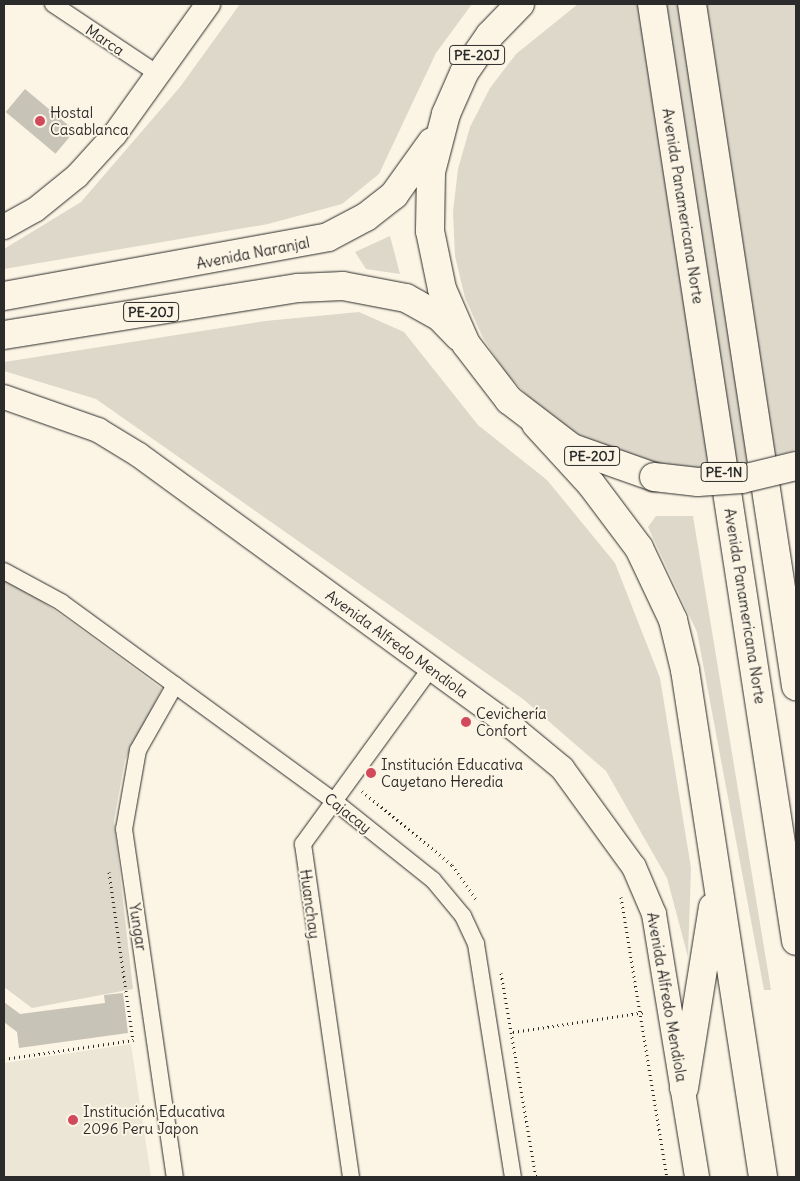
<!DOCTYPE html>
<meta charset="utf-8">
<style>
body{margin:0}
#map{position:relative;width:800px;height:1181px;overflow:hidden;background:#fcf5e5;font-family:Delius,sans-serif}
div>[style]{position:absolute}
.built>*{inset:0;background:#ece6d7}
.green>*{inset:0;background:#ded8ca}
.building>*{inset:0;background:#c8c3b7;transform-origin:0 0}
.path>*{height:3px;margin-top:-1.5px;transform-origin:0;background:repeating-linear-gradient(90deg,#2b2b2b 0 1px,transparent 0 5px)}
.roads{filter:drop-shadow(0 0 1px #2b2b2b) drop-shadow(0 0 1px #2b2b2b)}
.street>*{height:16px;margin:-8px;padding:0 8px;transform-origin:8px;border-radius:8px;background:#fcf5e5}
.secondary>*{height:24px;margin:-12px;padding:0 12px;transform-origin:12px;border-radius:12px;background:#fcf5e5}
.highway>*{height:28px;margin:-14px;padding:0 14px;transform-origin:14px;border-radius:14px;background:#fcf5e5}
.bridges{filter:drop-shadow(0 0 1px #2b2b2b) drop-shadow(0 0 1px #2b2b2b)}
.highway-bridge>*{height:28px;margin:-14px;padding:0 14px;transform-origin:14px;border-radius:14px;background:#fcf5e5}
.dots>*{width:14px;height:14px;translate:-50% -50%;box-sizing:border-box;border:2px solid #fcf5e5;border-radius:50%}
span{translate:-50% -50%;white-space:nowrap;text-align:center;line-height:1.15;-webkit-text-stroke:4px #fcf5e5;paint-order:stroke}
.shield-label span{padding:1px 4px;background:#fcf5e5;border:1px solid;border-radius:4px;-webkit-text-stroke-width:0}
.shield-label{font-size:14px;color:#2b2b2b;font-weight:700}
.street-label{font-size:15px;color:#2b2b2b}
.poi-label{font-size:15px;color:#2b2b2b}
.left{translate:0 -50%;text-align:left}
.frame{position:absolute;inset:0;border:5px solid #2b2b2b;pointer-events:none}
</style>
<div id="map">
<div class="built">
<i style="clip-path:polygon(131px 1044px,151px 1177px,4px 1177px,4px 1063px)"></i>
</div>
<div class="green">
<i style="clip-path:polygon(240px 4px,472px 4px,436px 53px,379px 174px,342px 204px,268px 224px,4px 269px,4px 249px,81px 202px,180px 87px)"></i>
<i style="clip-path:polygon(578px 4px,796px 4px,796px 450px,741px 466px,697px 468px,653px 463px,611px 451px,572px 431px,537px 406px,507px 374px,483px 338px,465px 298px,455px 256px,453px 212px,458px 169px,470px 127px,490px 88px,516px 54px)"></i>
<i style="clip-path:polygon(390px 236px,400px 274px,366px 269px,355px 252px)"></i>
<i style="clip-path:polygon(359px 312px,404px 332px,478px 425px,547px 480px,615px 563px,660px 678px,691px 868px,688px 957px,667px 878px,606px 771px,523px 699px,96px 399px,4px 371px,4px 362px,265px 321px)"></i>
<i style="clip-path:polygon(656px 516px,693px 516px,771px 990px,764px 990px,697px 632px,648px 527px)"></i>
<i style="clip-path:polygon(4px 580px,38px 598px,162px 689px,125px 760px,114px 821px,133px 989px,32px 1008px,4px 987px)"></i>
</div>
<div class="building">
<i style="left:25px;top:89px;width:65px;height:30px;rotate:40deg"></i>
<i style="clip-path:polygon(123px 993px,128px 1033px,19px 1048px,17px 1032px,4px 1022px,4px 1002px,20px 1014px,105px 1003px,104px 995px)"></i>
</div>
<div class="path">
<i style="left:362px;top:791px;width:117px;rotate:39.4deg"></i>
<i style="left:452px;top:865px;width:42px;rotate:54.8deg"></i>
<i style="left:109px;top:872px;width:170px;rotate:81.9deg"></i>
<i style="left:621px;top:897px;width:284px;rotate:80.7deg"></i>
<i style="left:501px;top:973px;width:207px;rotate:80.3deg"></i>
<i style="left:513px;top:1032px;width:134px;rotate:-8.6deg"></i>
<i style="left:4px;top:1059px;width:131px;rotate:-8.3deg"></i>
<i style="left:731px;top:1177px;width:7px"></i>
</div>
<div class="roads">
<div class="street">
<i style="left:53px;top:4px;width:126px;rotate:33.7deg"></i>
<i style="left:4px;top:571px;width:65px;rotate:28.5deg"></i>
<i style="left:61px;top:602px;width:338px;rotate:36.1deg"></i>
<i style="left:334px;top:801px;width:127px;rotate:38.6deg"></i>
<i style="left:433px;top:880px;width:47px;rotate:50.2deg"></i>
<i style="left:463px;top:916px;width:31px;rotate:65deg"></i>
<i style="left:476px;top:944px;width:236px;rotate:81deg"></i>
<i style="left:175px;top:685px;width:75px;rotate:119.6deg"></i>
<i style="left:138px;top:750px;width:80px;rotate:100deg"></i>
<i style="left:124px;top:829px;width:352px;rotate:81.7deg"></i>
<i style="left:351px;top:1177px;width:336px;rotate:-98.2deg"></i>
<i style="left:303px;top:844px;width:216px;rotate:-54deg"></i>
</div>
<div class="secondary">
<i style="left:4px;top:227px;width:35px;rotate:-29deg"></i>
<i style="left:35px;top:210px;width:54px;rotate:-39deg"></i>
<i style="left:77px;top:176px;width:57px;rotate:-47.9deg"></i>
<i style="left:115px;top:134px;width:160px;rotate:-54.4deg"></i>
<i style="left:4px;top:397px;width:100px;rotate:19.3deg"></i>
<i style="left:98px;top:430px;width:48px;rotate:31.4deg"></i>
<i style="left:139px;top:455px;width:467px;rotate:36.1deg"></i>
<i style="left:516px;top:730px;width:60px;rotate:39.6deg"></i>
<i style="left:562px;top:768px;width:122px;rotate:54deg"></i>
<i style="left:634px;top:867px;width:51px;rotate:66.9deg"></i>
<i style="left:654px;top:914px;width:266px;rotate:80.7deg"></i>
</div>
<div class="highway">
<i style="left:520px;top:4px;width:43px;rotate:134.1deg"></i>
<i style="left:490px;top:35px;width:46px;rotate:124.4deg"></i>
<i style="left:464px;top:73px;width:45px;rotate:113.7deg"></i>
<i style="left:446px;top:114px;width:60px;rotate:104.5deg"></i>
<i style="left:431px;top:172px;width:59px;rotate:91deg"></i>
<i style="left:430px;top:231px;width:59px;rotate:78.3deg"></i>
<i style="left:442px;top:289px;width:60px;rotate:66.4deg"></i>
<i style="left:466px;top:344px;width:71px;rotate:52.5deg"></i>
<i style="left:509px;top:400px;width:79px;rotate:37.3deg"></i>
<i style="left:572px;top:448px;width:87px;rotate:19.5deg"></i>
<i style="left:652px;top:4px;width:948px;rotate:81.26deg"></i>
<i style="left:692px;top:4px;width:690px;rotate:81.33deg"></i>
<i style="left:4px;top:296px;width:329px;rotate:-10.3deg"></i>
<i style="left:328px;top:237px;width:43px;rotate:-27.8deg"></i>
<i style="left:366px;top:217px;width:36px;rotate:-38deg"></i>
<i style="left:394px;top:195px;width:65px;rotate:-54.4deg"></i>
<i style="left:4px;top:335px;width:298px;rotate:-9.1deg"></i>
<i style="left:298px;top:288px;width:45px;rotate:-2.5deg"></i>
<i style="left:343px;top:286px;width:64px;rotate:10.8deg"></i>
<i style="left:406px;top:298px;width:38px;rotate:29deg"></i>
<i style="left:439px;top:316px;width:29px;rotate:46deg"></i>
<i style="left:536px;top:424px;width:81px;rotate:47.5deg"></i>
<i style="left:591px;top:484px;width:80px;rotate:53.1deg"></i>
<i style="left:639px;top:548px;width:80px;rotate:64.7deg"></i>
<i style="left:673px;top:620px;width:51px;rotate:76.5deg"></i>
<i style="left:685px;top:670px;width:513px;rotate:81.25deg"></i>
<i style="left:684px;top:1088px;width:183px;rotate:-80.9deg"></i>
</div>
</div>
<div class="bridges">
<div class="highway-bridge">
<i style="left:654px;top:477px;width:44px;rotate:6.5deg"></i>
<i style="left:698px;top:482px;width:44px;rotate:-3.9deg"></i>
<i style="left:742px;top:479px;width:56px;rotate:-13.5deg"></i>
</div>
</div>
<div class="dots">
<i style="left:40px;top:121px;background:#d1495b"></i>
<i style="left:466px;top:722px;background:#d1495b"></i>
<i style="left:371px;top:773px;background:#d1495b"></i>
<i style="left:73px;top:1120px;background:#d1495b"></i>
</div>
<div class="shield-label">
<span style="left:477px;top:55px">PE-20J</span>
<span style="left:151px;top:312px">PE-20J</span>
<span style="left:592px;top:456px">PE-20J</span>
<span style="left:724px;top:472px">PE-1N</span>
</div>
<div class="street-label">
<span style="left:105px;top:40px;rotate:34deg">Marca</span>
<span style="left:683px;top:206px;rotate:81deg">Avenida Panamericana Norte</span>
<span style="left:253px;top:253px;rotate:-11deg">Avenida Naranjal</span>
<span style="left:745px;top:606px;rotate:81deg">Avenida Panamericana Norte</span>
<span style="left:397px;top:644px;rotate:36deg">Avenida Alfredo Mendiola</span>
<span style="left:348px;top:813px;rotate:38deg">Cajacay</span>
<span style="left:310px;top:904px;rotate:82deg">Huanchay</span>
<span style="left:138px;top:927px;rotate:81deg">Yungar</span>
<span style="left:667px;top:997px;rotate:80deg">Avenida Alfredo Mendiola</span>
</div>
<div class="poi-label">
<span class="left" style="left:50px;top:121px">Hostal<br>Casablanca</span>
<span class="left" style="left:476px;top:722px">Cevichería<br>Confort</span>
<span class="left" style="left:381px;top:773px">Institución Educativa<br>Cayetano Heredia</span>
<span class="left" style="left:83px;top:1120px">Institución Educativa<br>2096 Peru Japon</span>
</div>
<div class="frame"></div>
</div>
